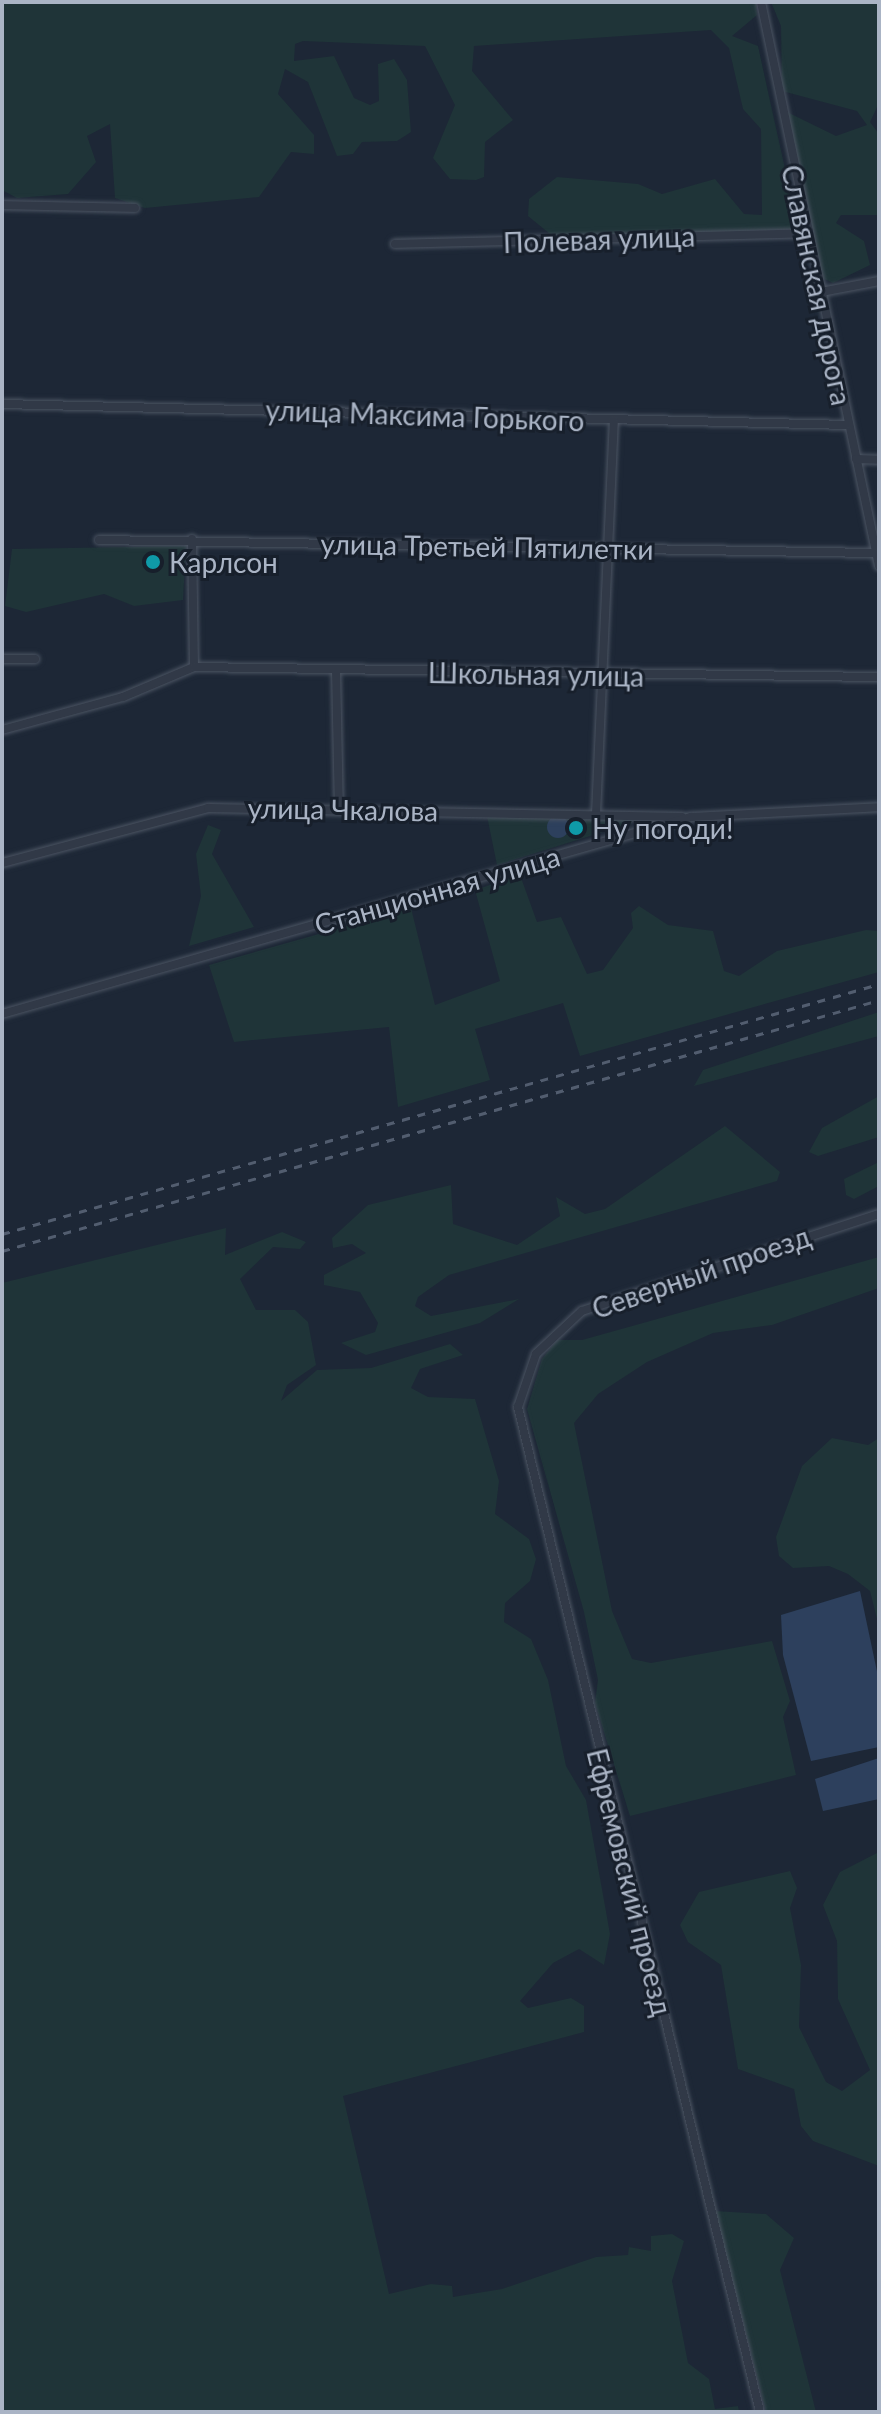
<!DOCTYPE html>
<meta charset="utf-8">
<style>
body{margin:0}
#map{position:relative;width:881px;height:2414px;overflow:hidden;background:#1d2736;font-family:Lato,sans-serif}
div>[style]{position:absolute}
.green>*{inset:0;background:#1f3438}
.water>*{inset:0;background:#2d405d}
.round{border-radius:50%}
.roads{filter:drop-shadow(0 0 2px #4b5462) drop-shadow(0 0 2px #4b5462)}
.minor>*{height:8px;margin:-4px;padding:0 4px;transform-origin:4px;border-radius:4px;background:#313947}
.rail>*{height:3px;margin-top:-1.5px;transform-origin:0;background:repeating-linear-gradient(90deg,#525d6f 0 8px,transparent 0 16px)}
.dots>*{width:22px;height:22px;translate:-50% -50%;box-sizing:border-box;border:4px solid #171f2b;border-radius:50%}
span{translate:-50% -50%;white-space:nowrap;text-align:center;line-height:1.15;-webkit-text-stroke:6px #171f2b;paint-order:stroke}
.street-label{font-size:28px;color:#aab4c5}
.poi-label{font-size:28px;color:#aab4c5}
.left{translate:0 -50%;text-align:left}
.frame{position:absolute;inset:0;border:4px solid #aab4c5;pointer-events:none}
</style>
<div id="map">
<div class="green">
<i style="clip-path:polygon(2px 2px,756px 2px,757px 15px,732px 36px,758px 46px,796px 219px,793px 229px,555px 238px,528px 216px,529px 199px,557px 177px,638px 184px,662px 194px,715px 179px,744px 214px,762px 215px,761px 129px,743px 109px,729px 48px,711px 30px,474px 46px,472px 71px,513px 120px,485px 142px,484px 177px,476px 180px,450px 179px,433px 158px,455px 105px,425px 46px,303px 41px,295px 44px,294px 61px,334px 56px,354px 98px,370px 105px,379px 101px,378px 64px,394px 59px,407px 80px,411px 132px,397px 141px,362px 142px,353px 154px,337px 156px,308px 82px,285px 69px,278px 94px,314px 135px,314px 154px,291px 152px,259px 197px,145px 208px,115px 198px,110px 124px,87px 136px,96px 162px,68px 194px,17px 198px,2px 190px)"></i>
<i style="clip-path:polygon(771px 2px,879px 2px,879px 103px,870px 122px,879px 134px,879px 215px,841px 215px,836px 223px,864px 241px,870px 265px,833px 283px,818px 276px,785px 111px,836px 136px,867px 125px,857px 111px,782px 91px,781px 26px)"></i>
<i style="clip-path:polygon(186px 546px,183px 600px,134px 606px,104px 594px,26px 612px,5px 606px,12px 549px)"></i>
<i style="clip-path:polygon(487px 816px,631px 819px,632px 823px,497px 865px)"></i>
<i style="clip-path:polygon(208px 825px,221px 830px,212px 854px,254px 927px,189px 946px,201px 896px,196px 854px)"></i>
<i style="clip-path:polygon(520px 875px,537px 922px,561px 917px,587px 974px,603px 970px,633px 928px,631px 913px,639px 906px,668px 925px,713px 931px,724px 971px,739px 976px,777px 951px,866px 930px,879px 931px,879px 972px,580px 1056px,563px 1003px,475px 1029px,490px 1080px,398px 1107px,389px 1027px,234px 1042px,209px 965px,411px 908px,435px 1005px,500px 981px,475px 890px)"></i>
<i style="clip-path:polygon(879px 1012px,879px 1036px,694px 1086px,703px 1070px)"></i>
<i style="clip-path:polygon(879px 1096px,879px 1137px,818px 1156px,809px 1152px,822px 1128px)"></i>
<i style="clip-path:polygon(725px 1126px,780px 1172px,777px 1181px,449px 1275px,418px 1297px,415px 1306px,431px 1316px,519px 1299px,480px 1323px,366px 1355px,341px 1343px,375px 1332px,378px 1323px,360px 1292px,324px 1285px,324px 1275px,366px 1253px,352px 1244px,333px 1248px,332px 1238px,368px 1205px,451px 1185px,453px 1224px,517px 1245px,560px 1216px,556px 1197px,585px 1214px,605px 1209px)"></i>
<i style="clip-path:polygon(879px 1162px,879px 1186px,854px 1199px,846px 1195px,844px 1179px)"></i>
<i style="clip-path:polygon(226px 1228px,225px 1255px,282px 1232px,306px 1242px,300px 1249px,273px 1247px,240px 1279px,256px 1310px,295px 1310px,308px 1322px,316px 1365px,287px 1385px,281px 1401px,317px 1370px,371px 1368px,450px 1344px,463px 1355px,420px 1369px,411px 1388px,428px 1397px,475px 1399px,499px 1481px,495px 1514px,529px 1539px,536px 1559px,530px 1581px,505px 1603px,504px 1622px,531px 1639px,548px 1680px,566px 1766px,586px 1800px,610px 1934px,604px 1965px,579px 1949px,553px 1963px,520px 2001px,528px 2008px,571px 1998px,584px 2006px,584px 2032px,343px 2096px,389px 2294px,431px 2284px,452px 2286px,453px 2297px,502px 2289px,596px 2257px,628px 2255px,629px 2247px,651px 2251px,651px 2236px,672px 2234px,684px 2241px,672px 2281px,688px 2363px,709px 2379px,715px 2409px,738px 2406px,739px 2412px,2px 2412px,2px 1283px)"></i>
<i style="clip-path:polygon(879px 1257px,879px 1288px,772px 1325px,713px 1333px,647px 1362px,598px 1394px,574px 1423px,612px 1611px,632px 1659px,651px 1663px,772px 1641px,790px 1701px,783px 1717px,796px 1775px,630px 1816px,595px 1703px,598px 1680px,584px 1612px,527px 1409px,542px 1359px,557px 1340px,582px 1340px)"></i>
<i style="clip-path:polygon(832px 1438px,868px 1445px,879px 1438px,879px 1627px,870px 1591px,848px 1574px,829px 1566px,793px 1568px,779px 1556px,776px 1537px,802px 1466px)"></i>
<i style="clip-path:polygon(879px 1852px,879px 2166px,813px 2141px,801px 2126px,794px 2089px,738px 2069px,721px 1965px,688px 1942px,680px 1925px,699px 1892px,790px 1871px,797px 1888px,790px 1908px,801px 1965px,799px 2027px,826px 2082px,842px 2091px,870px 2070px,838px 1999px,837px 1941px,823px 1905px,840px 1872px)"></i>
<i style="clip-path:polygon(715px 2211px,766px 2214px,794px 2238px,780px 2270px,816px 2412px,766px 2412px)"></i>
</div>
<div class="water">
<i class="round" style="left:547px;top:816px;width:22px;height:22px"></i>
<i style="clip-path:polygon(860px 1591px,879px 1681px,879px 1747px,811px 1761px,783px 1655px,781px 1615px)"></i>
<i style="clip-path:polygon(879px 1758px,879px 1799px,823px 1811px,815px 1779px)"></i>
</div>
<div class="roads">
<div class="minor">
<i style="left:761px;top:2px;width:576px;rotate:78.18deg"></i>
<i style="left:2px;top:205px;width:133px;rotate:1.3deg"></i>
<i style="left:395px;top:244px;width:409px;rotate:-1.5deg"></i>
<i style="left:821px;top:292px;width:59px;rotate:-10.7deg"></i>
<i style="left:2px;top:404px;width:845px;rotate:1.42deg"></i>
<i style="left:856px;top:459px;width:23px;rotate:2deg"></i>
<i style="left:192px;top:539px;width:128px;rotate:89.1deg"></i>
<i style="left:99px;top:540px;width:777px;rotate:0.96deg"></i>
<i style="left:2px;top:659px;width:33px"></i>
<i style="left:336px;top:670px;width:139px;rotate:88.8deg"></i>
<i style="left:2px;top:730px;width:125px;rotate:-15.3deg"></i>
<i style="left:123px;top:697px;width:77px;rotate:-22.9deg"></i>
<i style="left:194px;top:667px;width:685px;rotate:0.84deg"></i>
<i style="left:596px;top:814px;width:394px;rotate:-87.4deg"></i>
<i style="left:2px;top:863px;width:213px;rotate:-14.9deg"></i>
<i style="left:208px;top:808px;width:474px;rotate:1.1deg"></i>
<i style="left:2px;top:1014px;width:717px;rotate:-15.96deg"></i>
<i style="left:691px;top:817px;width:188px;rotate:-3deg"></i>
<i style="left:760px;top:2412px;width:1034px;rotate:-103.54deg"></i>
<i style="left:518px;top:1407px;width:56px;rotate:-71.2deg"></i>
<i style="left:536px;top:1354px;width:63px;rotate:-43.1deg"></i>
<i style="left:582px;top:1311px;width:312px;rotate:-18.1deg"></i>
</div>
</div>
<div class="rail">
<i style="left:2px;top:1234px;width:912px;rotate:-15.91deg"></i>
<i style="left:2px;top:1251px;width:912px;rotate:-15.97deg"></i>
</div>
<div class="dots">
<i style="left:153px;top:562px;background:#0f9aa8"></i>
<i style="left:576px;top:828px;background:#0f9aa8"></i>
</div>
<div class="street-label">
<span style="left:599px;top:239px;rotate:-2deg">Полевая улица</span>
<span style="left:817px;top:285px;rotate:78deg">Славянская дорога</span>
<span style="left:425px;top:415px;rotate:2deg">улица Максима Горького</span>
<span style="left:487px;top:546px;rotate:1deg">улица Третьей Пятилетки</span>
<span style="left:536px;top:674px;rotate:1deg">Школьная улица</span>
<span style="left:343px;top:809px;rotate:1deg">улица Чкалова</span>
<span style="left:437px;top:890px;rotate:-16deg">Станционная улица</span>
<span style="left:701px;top:1272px;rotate:-19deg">Северный проезд</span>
<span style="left:630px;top:1882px;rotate:76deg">Ефремовский проезд</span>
</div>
<div class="poi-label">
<span class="left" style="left:169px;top:562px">Карлсон</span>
<span class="left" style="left:592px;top:828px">Ну погоди!</span>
</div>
<div class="frame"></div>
</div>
